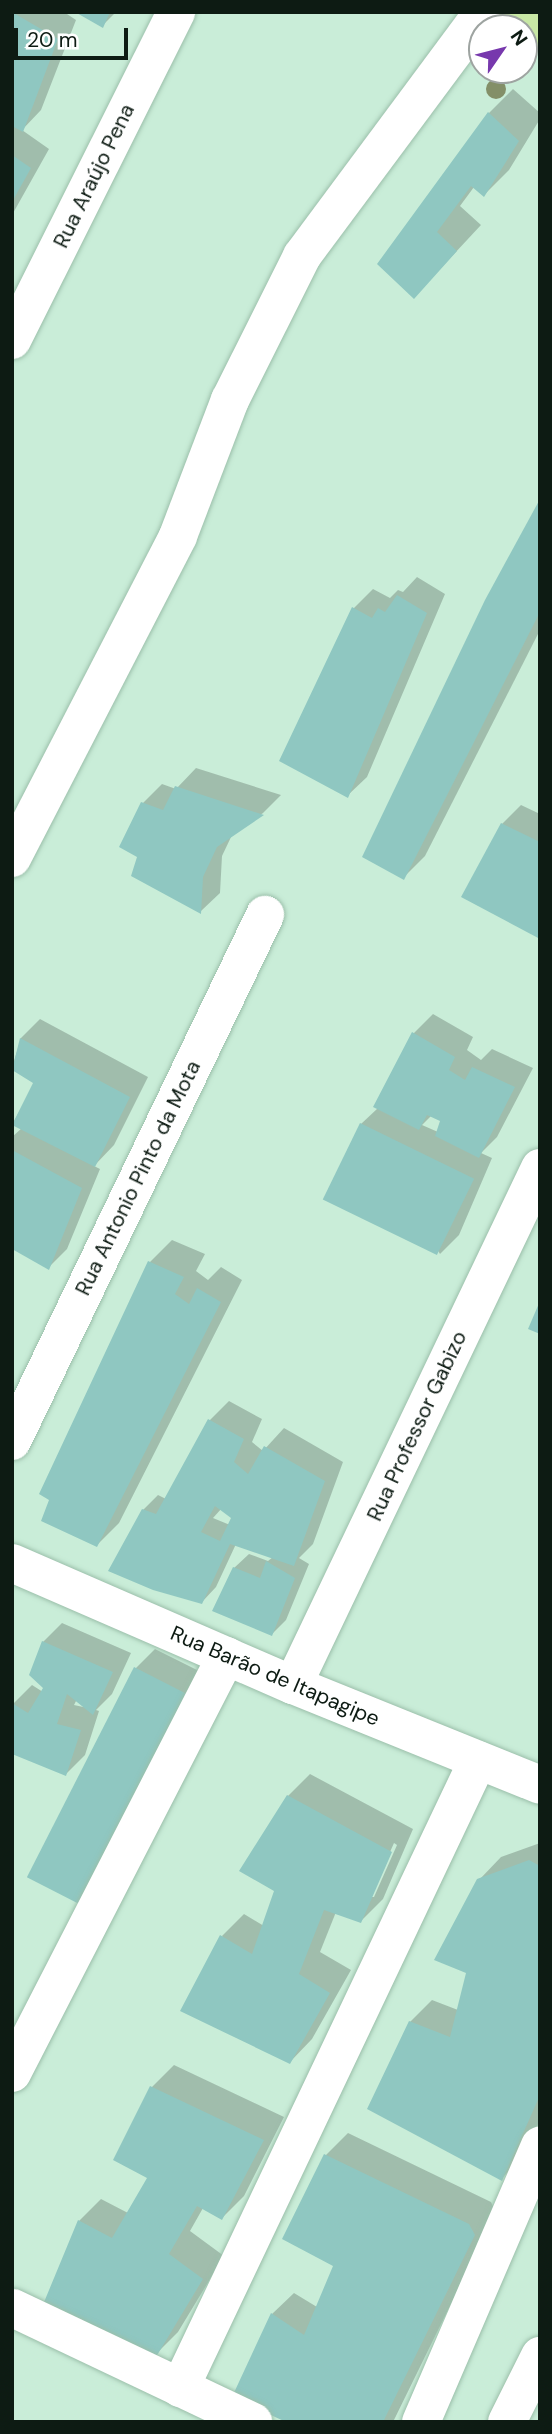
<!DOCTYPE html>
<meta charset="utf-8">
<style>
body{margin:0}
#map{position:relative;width:552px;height:2434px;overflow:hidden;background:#c9edd8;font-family:"DM Sans",sans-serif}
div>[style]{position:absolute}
.shadow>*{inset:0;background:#0003}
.building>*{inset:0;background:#8fc7c1;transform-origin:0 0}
.roads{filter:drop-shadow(0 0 2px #9bbfaa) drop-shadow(0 0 2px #9bbfaa)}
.minor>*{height:38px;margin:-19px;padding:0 19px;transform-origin:19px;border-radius:19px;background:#fff}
.major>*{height:38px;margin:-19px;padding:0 19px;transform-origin:19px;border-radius:19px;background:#c8e8a5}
.trees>*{width:20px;height:20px;margin:-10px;border-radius:50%;background:#838f68}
span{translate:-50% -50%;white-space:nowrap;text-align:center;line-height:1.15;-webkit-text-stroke:6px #fff;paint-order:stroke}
.street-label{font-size:21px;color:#0d1b13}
.frame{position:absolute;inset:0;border:14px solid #0d1b13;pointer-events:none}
.north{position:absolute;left:468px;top:14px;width:70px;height:70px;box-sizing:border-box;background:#fff;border:2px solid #9ea4a1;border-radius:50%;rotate:55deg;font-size:19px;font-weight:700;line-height:28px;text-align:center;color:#0d1b13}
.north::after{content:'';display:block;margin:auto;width:24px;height:32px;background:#7738ad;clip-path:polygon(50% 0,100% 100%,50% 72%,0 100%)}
.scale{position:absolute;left:14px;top:28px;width:114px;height:32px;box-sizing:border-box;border:4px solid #0d1b13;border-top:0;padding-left:9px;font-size:21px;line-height:24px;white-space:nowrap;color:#0d1b13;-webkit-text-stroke:5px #fff;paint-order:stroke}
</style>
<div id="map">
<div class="shadow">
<i style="clip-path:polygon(12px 12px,64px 12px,76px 20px,41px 110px,22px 130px,49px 149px,12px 215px)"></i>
<i style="clip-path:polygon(78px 12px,116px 12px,102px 26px)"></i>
<i style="clip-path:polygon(513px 89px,540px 113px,540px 119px,509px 170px,484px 195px,474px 187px,460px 206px,481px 225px,414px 297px,380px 264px,489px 113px)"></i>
<i style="clip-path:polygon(540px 502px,540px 630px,425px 856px,403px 878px)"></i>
<i style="clip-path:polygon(417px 577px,445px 594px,367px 777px,347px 796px,281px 761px,354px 608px,373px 589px,390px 598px,398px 590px,403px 592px)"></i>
<i style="clip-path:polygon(196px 768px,281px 795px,263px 813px,232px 835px,222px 856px,220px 893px,201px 911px,139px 856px,143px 803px,162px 784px,176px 789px)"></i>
<i style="clip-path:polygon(521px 805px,540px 814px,540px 937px,502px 824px)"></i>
<i style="clip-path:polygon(evenodd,433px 1014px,473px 1037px,467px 1050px,481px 1060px,492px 1049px,533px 1068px,497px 1137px,481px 1153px,492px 1158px,459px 1235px,440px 1254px,361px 1124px,378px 1108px,414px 1033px,433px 1014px,432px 1115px,442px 1121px,438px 1132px,422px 1125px,432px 1115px)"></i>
<i style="clip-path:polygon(40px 1019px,148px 1077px,114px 1145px,94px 1166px,100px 1169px,67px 1249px,48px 1268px,12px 1247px,12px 1137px,22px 1128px,13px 1123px,35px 1083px,12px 1068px,21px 1038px)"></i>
<i style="clip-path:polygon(172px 1240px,205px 1254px,196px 1271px,208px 1280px,221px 1267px,242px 1280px,119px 1523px,97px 1545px,150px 1262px)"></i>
<i style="clip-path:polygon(evenodd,229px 1401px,262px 1419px,252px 1442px,263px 1451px,284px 1428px,343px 1462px,313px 1544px,299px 1558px,309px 1564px,286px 1620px,272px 1634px,234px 1568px,249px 1554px,268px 1561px,273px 1557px,236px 1544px,216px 1587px,202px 1602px,143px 1510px,158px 1495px,166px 1499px,210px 1420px,229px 1401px,222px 1508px,234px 1517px,230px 1525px,213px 1518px,222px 1508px)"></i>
<i style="clip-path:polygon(evenodd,62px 1623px,131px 1653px,112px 1694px,96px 1710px,99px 1711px,85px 1755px,66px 1774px,13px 1704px,32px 1685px,43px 1692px,46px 1687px,43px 1642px,62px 1623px,77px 1699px,88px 1708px,74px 1705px,77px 1699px)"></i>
<i style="clip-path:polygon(155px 1649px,207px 1675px,111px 1875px,136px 1668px)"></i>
<i style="clip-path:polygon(evenodd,310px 1774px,413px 1829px,383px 1899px,361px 1921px,336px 1912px,320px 1952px,351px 1970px,312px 2039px,290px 2062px,222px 1936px,244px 1914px,264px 1926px,276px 1890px,288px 1796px,310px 1774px,394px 1843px,397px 1845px,374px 1897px,370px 1897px,394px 1843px)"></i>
<i style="clip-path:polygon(540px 1843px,540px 2120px,523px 2157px,501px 2179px,410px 2022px,432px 2000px,458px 2010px,468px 1972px,479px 1880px,501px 1857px)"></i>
<i style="clip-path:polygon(174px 2065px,284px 2117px,244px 2196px,222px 2218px,203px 2208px,190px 2231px,224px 2256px,178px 2332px,156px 2354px,79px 2221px,101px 2199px,128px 2213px,149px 2177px,152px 2087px)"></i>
<i style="clip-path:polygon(348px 2133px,491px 2202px,496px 2212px,393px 2422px,291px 2422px,272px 2314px,294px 2293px,317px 2307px,335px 2265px,326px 2155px)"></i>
</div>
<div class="building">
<i style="clip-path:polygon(12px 12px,58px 39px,23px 132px,12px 126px)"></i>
<i style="clip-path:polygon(75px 12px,110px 12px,103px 28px)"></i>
<i style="clip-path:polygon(488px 112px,519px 141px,484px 197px,471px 186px,437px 232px,457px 251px,414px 299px,377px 264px)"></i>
<i style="clip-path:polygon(12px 155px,31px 168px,12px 202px)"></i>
<i style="clip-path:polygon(540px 499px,540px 612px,404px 880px,362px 857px,485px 600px)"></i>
<i style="clip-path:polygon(397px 595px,427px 613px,348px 798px,279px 761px,352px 607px,372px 618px,378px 608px,385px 612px)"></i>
<i style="clip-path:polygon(175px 786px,264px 815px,217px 847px,203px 877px,201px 914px,131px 876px,137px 857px,119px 847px,141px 802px,163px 810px)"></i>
<i style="clip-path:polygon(501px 823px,540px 842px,540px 939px,461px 897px)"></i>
<i style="clip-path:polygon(412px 1032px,455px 1057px,449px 1070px,465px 1080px,472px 1067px,515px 1087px,479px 1158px,435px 1136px,440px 1121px,427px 1115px,419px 1130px,373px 1107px)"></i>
<i style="clip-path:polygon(20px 1038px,130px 1097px,95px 1167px,12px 1125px,33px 1083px,12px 1070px)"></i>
<i style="left:360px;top:1123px;width:127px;height:85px;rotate:26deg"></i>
<i style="clip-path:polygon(12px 1150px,82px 1188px,49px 1270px,12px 1249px)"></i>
<i style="clip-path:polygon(148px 1261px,184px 1277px,175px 1294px,189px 1304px,197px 1288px,221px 1302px,97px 1547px,41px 1521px,49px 1500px,39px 1494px)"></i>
<i style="clip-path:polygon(540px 1301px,540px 1334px,528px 1329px)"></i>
<i style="clip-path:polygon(evenodd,208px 1419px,244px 1439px,234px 1462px,248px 1474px,264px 1446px,325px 1481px,294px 1566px,230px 1544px,202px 1604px,153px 1590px,108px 1571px,142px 1509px,156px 1514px,208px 1419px,215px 1506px,231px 1518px,220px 1541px,201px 1532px,215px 1506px)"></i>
<i style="clip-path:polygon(266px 1561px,295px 1578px,272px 1636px,212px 1611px,233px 1567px,260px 1578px)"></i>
<i style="clip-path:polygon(42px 1641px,113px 1672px,93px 1715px,67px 1694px,57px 1724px,81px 1730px,66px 1776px,12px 1754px,12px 1703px,28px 1713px,43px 1688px,29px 1675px)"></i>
<i style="left:134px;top:1667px;width:62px;height:236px;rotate:27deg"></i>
<i style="clip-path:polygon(287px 1795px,392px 1852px,361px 1923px,324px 1910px,299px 1974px,330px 1993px,290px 2064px,180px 2011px,220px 1935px,252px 1954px,274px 1891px,239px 1871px)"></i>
<i style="clip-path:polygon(529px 1860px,540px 1866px,540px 2095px,502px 2181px,367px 2109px,409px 2021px,450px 2037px,466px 1973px,434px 1960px,477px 1879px)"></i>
<i style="clip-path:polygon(150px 2086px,264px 2140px,222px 2220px,197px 2206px,169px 2254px,203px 2279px,156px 2357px,42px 2307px,78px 2220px,112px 2238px,147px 2178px,113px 2160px)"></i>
<i style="clip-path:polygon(324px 2154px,469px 2224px,475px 2235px,383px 2422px,286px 2422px,232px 2397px,271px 2313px,304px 2335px,333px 2266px,282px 2239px)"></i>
</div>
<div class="roads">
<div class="minor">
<i style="left:12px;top:340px;width:367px;rotate:-63.4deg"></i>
<i style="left:12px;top:858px;width:362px;rotate:-62.7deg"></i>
<i style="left:178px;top:536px;width:146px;rotate:-69.1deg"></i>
<i style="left:230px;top:400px;width:161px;rotate:-63.4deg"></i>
<i style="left:302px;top:256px;width:304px;rotate:-53.4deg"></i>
<i style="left:12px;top:1441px;width:584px;rotate:-64.31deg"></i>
<i style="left:12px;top:1563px;width:306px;rotate:23.5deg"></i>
<i style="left:293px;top:1685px;width:266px;rotate:22deg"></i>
<i style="left:293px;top:1685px;width:573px;rotate:-64.46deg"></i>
<i style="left:12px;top:2073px;width:469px;rotate:-62.8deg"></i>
<i style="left:13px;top:2308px;width:266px;rotate:25.4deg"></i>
<i style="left:180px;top:2388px;width:695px;rotate:-64.61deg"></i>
<i style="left:421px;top:2422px;width:301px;rotate:-66.7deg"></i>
<i style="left:507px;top:2422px;width:74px;rotate:-63.4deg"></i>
</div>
<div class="major">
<i style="left:518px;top:12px;width:28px;rotate:39deg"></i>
</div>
</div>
<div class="trees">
<i style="left:496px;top:89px"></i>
</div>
<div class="street-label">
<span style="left:94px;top:176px;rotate:-64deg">Rua Araújo Pena</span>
<span style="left:138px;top:1178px;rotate:-64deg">Rua Antonio Pinto da Mota</span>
<span style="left:417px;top:1426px;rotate:-65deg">Rua Professor Gabizo</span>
<span style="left:275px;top:1676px;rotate:23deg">Rua Barão de Itapagipe</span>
</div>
<div class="frame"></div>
<div class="north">N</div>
<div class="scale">20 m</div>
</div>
